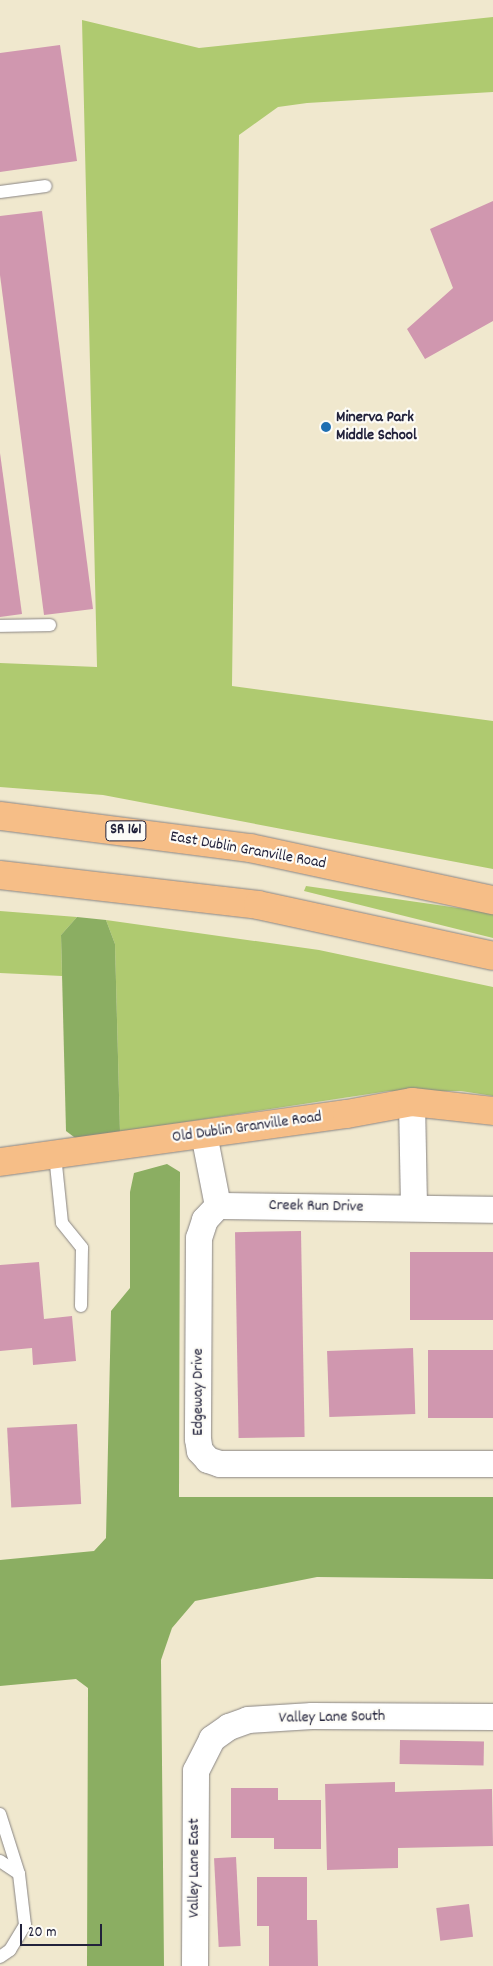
<!DOCTYPE html>
<style>
body{margin:0}
#map{position:relative;width:493px;height:1966px;overflow:hidden;background:#f0e8ce;font-family:Dekko,sans-serif}
div>[style]{position:absolute}
.green>*{inset:0;background:#afca70}
.forest>*{inset:0;background:#8bae62}
.building>*{inset:0;background:#d097af;transform-origin:0 0}
.roads{filter:drop-shadow(0 0 1px #898584) drop-shadow(0 0 1px #898584)}
.lane>*{height:12px;margin:-6px;padding:0 6px;transform-origin:6px;border-radius:6px;background:#fff}
.street>*{height:26px;margin:-13px;padding:0 13px;transform-origin:13px;border-radius:13px;background:#fff}
.primary>*{height:28px;margin:-14px;padding:0 14px;transform-origin:14px;border-radius:14px;background:#f6be87}
.dots>*{width:14px;height:14px;translate:-50% -50%;box-sizing:border-box;border:2px solid #fdfcf7;border-radius:50%}
span{translate:-50% -50%;white-space:nowrap;text-align:center;line-height:1.15;-webkit-text-stroke:4.5px #fdfcf7;paint-order:stroke}
.shield-label span{padding:1px 4px;background:#fdfcf7;border:1px solid;border-radius:4px;-webkit-text-stroke-width:0}
.shield-label{font-size:15px;color:#22223b;font-weight:700}
.poi-label{font-size:16px;color:#22223b;font-weight:700}
.left{translate:0 -50%;text-align:left}
.street-label{font-size:16px;color:#22223b}
.scale{position:absolute;left:20px;top:1924px;width:82px;height:22px;box-sizing:border-box;border:2px solid #22223b;border-top:0;padding-left:6px;font-size:15px;line-height:18px;white-space:nowrap;color:#22223b;-webkit-text-stroke:4px #fdfcf7;paint-order:stroke}
</style>
<div id="map">
<div class="green">
<i style="clip-path:polygon(493px 17px,493px 92px,307px 103px,278px 107px,239px 135px,232px 686px,493px 721px,493px 869px,103px 795px,0 787px,0 663px,97px 667px,82px 20px,199px 48px)"></i>
<i style="clip-path:polygon(306px 886px,493px 913px,493px 938px,304px 891px)"></i>
<i style="clip-path:polygon(0 911px,77px 917px,61px 935px,62px 976px,0 973px)"></i>
<i style="clip-path:polygon(106px 920px,319px 950px,493px 987px,493px 1096px,461px 1091px,389px 1091px,120px 1132px,115px 944px)"></i>
</div>
<div class="forest">
<i style="clip-path:polygon(77px 917px,106px 920px,115px 944px,120px 1132px,78px 1140px,66px 1131px,61px 935px)"></i>
<i style="clip-path:polygon(167px 1164px,180px 1172px,179px 1497px,493px 1497px,493px 1579px,317px 1577px,195px 1601px,172px 1628px,161px 1660px,164px 1966px,87px 1966px,88px 1688px,76px 1679px,0 1686px,0 1560px,94px 1551px,106px 1538px,111px 1311px,130px 1288px,130px 1192px,134px 1173px)"></i>
</div>
<div class="building">
<i style="clip-path:polygon(60px 45px,77px 161px,0 172px,0 53px)"></i>
<i style="clip-path:polygon(493px 201px,493px 321px,425px 359px,407px 329px,453px 288px,430px 229px)"></i>
<i style="clip-path:polygon(42px 211px,93px 609px,44px 615px,0 275px,0 216px)"></i>
<i style="clip-path:polygon(0 453px,22px 614px,0 617px)"></i>
<i style="left:301px;top:1231px;width:206px;height:66px;rotate:89deg"></i>
<i style="left:410px;top:1252px;width:83px;height:68px"></i>
<i style="clip-path:polygon(39px 1262px,44px 1319px,72px 1316px,76px 1361px,33px 1365px,32px 1348px,0 1351px,0 1265px)"></i>
<i style="left:413px;top:1348px;width:66px;height:86px;rotate:88deg"></i>
<i style="left:493px;top:1350px;width:68px;height:65px;rotate:90deg"></i>
<i style="left:77px;top:1424px;width:80px;height:70px;rotate:87deg"></i>
<i style="left:400px;top:1740px;width:84px;height:24px;rotate:1deg"></i>
<i style="clip-path:polygon(395px 1782px,395px 1792px,492px 1789px,493px 1846px,398px 1848px,398px 1868px,327px 1870px,325px 1784px)"></i>
<i style="clip-path:polygon(231px 1788px,278px 1788px,278px 1800px,321px 1800px,321px 1849px,274px 1849px,274px 1838px,231px 1838px)"></i>
<i style="left:236px;top:1857px;width:89px;height:22px;rotate:87deg"></i>
<i style="clip-path:polygon(257px 1877px,307px 1877px,307px 1920px,317px 1920px,318px 1966px,269px 1966px,269px 1926px,257px 1926px)"></i>
<i style="left:469px;top:1904px;width:33px;height:33px;rotate:83deg"></i>
</div>
<div class="roads">
<div class="lane">
<i style="left:0;top:192px;width:46px;rotate:-7.4deg"></i>
<i style="left:0;top:626px;width:50px;rotate:-1.1deg"></i>
<i style="left:55px;top:1155px;width:68px;rotate:84.1deg"></i>
<i style="left:62px;top:1223px;width:32px;rotate:51deg"></i>
<i style="left:82px;top:1248px;width:58px;rotate:91deg"></i>
<i style="left:0;top:1814px;width:63px;rotate:72.4deg"></i>
<i style="left:19px;top:1874px;width:51px;rotate:83.3deg"></i>
<i style="left:25px;top:1925px;width:29px;rotate:121deg"></i>
<i style="left:10px;top:1950px;width:12px;rotate:145deg"></i>
<i style="left:0;top:1861px;width:23px;rotate:34deg"></i>
</div>
<div class="street">
<i style="left:412px;top:1102px;width:106px;rotate:88.9deg"></i>
<i style="left:204px;top:1134px;width:73px;rotate:79deg"></i>
<i style="left:218px;top:1206px;width:19px;rotate:133deg"></i>
<i style="left:205px;top:1220px;width:19px;rotate:108deg"></i>
<i style="left:199px;top:1238px;width:201px;rotate:90.3deg"></i>
<i style="left:198px;top:1439px;width:12px;rotate:81deg"></i>
<i style="left:200px;top:1451px;width:12px;rotate:48deg"></i>
<i style="left:208px;top:1460px;width:13px;rotate:18deg"></i>
<i style="left:220px;top:1464px;width:273px"></i>
<i style="left:218px;top:1206px;width:275px;rotate:0.8deg"></i>
<i style="left:195px;top:1966px;width:195px;rotate:-89.7deg"></i>
<i style="left:196px;top:1771px;width:36px;rotate:-63deg"></i>
<i style="left:212px;top:1739px;width:21px;rotate:-35deg"></i>
<i style="left:229px;top:1727px;width:20px;rotate:-20deg"></i>
<i style="left:248px;top:1720px;width:64px;rotate:-3.6deg"></i>
<i style="left:312px;top:1716px;width:181px;rotate:0.3deg"></i>
</div>
<div class="primary">
<i style="left:0;top:816px;width:252px;rotate:7.3deg"></i>
<i style="left:250px;top:848px;width:249px;rotate:12.1deg"></i>
<i style="left:0;top:875px;width:260px;rotate:6.6deg"></i>
<i style="left:258px;top:905px;width:240px;rotate:12.2deg"></i>
<i style="left:0;top:1162px;width:350px;rotate:-7.9deg"></i>
<i style="left:347px;top:1114px;width:66px;rotate:-10.5deg"></i>
<i style="left:412px;top:1102px;width:81px;rotate:6.3deg"></i>
</div>
</div>
<div class="dots">
<i style="left:326px;top:427px;background:#1f6fb2"></i>
</div>
<div class="shield-label">
<span style="left:126px;top:831px">SR 161</span>
</div>
<div class="poi-label">
<span class="left" style="left:336px;top:427px">Minerva Park<br>Middle School</span>
</div>
<div class="street-label">
<span style="left:248px;top:851px;rotate:10deg">East Dublin Granville Road</span>
<span style="left:247px;top:1128px;rotate:-8deg">Old Dublin Granville Road</span>
<span style="left:316px;top:1207px;rotate:1deg">Creek Run Drive</span>
<span style="left:199px;top:1392px;rotate:-90deg">Edgeway Drive</span>
<span style="left:332px;top:1718px;rotate:-1deg">Valley Lane South</span>
<span style="left:195px;top:1868px;rotate:-90deg">Valley Lane East</span>
</div>
<div class="scale">20 m</div>
</div>
